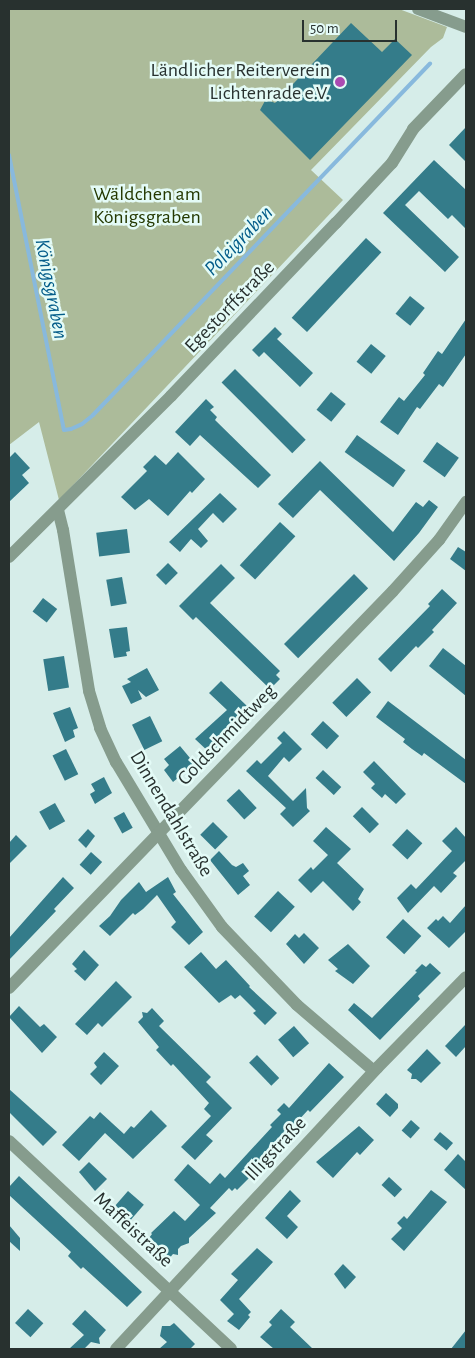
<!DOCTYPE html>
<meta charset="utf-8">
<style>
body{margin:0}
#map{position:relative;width:475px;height:1358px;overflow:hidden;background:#d6ede9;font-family:"Alegreya Sans",sans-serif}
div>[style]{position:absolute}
.green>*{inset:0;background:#acbb9a}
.stream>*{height:4px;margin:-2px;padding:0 2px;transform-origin:2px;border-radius:2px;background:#88b9dd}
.building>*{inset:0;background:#347c8a;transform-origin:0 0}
.street>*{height:12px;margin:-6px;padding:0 6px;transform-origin:6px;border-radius:6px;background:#869c8d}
.dots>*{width:14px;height:14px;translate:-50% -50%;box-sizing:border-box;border:2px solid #e4fbf7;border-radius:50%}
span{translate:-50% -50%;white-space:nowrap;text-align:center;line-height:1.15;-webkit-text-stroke:5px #e4fbf7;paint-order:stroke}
.poi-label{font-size:20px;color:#28312f}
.right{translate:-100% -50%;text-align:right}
.park-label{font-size:20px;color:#243800}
.street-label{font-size:20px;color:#28312f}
.water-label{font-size:21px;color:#035c89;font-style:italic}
.frame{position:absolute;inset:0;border:10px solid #28312f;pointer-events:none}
.scale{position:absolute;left:302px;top:20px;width:95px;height:22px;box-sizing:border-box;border:2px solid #28312f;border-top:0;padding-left:6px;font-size:15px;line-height:18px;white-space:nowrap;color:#28312f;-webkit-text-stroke:4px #e4fbf7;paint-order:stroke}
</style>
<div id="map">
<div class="green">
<i style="clip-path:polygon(9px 9px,399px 9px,447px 27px,443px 38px,431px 47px,311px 170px,343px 200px,59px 500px,39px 422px,9px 445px)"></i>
</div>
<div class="stream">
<i style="left:9px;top:155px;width:280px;rotate:78.7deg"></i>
<i style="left:64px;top:430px;width:7px;rotate:-8deg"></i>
<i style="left:71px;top:429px;width:12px;rotate:-24deg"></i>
<i style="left:82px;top:424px;width:14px;rotate:-39deg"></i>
<i style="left:93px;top:415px;width:487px;rotate:-46.2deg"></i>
</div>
<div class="building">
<i style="clip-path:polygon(351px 23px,382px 52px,395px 39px,412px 55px,310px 160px,260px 110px,266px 99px,275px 103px)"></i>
<i style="clip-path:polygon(466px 127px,466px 162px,449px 145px)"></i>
<i style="clip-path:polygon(434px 160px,466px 190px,466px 229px,452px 215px,448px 219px,419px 191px,405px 205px,459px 257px,445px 272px,383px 213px)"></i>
<i style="left:366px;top:238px;width:21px;height:109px;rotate:43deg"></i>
<i style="left:410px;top:296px;width:19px;height:23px;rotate:39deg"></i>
<i style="clip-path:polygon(466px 319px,466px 354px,443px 387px,439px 384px,420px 409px,417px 407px,398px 435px,380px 422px,399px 397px,404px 401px,425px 375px,423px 373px,438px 351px,442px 354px)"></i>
<i style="clip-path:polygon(275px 327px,282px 334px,277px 339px,313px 373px,300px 387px,264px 352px,259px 357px,252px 350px)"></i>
<i style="left:371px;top:344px;width:19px;height:23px;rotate:39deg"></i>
<i style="left:235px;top:369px;width:100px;height:19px;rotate:45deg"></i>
<i style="left:331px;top:392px;width:19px;height:23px;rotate:39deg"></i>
<i style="clip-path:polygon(206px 399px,214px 407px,210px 410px,217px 417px,215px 420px,271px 475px,258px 488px,200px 435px,190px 446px,175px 432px)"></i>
<i style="left:357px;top:435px;width:60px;height:21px;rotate:36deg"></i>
<i style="left:437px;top:442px;width:27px;height:24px;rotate:36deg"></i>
<i style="clip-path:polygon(15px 452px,30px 468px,22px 475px,29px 483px,9px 502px,9px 458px)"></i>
<i style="clip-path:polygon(178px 452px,205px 479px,192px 493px,190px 491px,168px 516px,149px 499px,135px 510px,121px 497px,147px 471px,143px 467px,155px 455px,166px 465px)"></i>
<i style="clip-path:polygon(320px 461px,393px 532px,416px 502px,423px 507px,429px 500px,438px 507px,419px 533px,394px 561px,320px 490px,293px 518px,278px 504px)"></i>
<i style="clip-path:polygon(220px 493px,237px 509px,223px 523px,213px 513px,198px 529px,208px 541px,201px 548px,191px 539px,180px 552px,169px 542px)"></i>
<i style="left:280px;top:522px;width:21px;height:59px;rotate:43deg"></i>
<i style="left:127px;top:529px;width:24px;height:31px;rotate:83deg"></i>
<i style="clip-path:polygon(458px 547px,466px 552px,466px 571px,450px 559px)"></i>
<i style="left:168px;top:563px;width:14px;height:17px;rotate:45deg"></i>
<i style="clip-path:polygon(221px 564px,235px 578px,210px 603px,280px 671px,276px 675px,280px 679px,270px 689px,196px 617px,193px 620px,179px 606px)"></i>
<i style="left:354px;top:574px;width:20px;height:99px;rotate:45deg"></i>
<i style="left:122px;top:577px;width:27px;height:16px;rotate:80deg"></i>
<i style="clip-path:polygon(442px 589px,457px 603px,432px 630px,434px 632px,418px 648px,416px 646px,391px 672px,378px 659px,430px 606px,428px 604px)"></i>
<i style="left:43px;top:598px;width:18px;height:17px;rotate:38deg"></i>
<i style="clip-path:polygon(127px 627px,130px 651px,126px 652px,127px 656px,114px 658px,109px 629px)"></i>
<i style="clip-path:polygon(443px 648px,466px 666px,466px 696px,429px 666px)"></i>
<i style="left:64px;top:656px;width:32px;height:21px;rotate:81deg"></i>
<i style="clip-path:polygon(147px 668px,159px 690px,146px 697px,138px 690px,142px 699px,131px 704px,122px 686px,131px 682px,127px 679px)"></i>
<i style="left:357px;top:678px;width:20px;height:35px;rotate:45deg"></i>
<i style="clip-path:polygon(221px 681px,247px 706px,226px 727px,230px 731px,211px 754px,195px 739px,227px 710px,209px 693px)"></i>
<i style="clip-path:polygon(388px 701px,466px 760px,466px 784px,424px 753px,422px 756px,412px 749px,403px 742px,405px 739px,376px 717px)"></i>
<i style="clip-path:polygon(70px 707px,78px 728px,73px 730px,75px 737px,65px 742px,53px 713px)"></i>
<i style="left:150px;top:716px;width:28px;height:20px;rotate:64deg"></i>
<i style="left:323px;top:721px;width:22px;height:18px;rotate:43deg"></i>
<i style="clip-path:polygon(284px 731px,302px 749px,289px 762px,284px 757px,268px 776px,293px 801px,306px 788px,307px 808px,310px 811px,293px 827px,280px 814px,286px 808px,246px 771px,257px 760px,261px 764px,282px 743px,277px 738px)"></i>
<i style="clip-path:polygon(180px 746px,195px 764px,173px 782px,164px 770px,169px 765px,164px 759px)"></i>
<i style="left:66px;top:749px;width:28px;height:15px;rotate:64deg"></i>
<i style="clip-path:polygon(374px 761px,406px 794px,396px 804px,385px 794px,382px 798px,371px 788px,375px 784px,363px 772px)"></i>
<i style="left:323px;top:770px;width:25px;height:11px;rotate:43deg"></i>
<i style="clip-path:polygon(104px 777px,112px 793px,95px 804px,90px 794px,95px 791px,91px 784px)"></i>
<i style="left:239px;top:789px;width:26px;height:17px;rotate:47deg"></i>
<i style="left:55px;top:803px;width:21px;height:18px;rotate:61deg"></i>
<i style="left:362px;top:807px;width:24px;height:13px;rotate:45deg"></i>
<i style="left:124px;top:812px;width:18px;height:12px;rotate:61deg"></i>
<i style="left:213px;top:822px;width:21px;height:18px;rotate:45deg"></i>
<i style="clip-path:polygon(326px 827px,351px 849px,337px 863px,364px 889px,358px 899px,361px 902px,353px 911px,323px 881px,311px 893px,298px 880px,311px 867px,313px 870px,328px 855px,313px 841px)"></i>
<i style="clip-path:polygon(456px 827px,466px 838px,466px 860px,453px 873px,457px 876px,441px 893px,434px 886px,408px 913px,397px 898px,411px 884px,416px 889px,452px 851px,442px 841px)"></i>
<i style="clip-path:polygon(88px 829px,95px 836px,86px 848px,78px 840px)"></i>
<i style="left:407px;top:829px;width:21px;height:22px;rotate:43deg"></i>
<i style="clip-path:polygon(16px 835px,27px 846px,9px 864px,9px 843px)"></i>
<i style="clip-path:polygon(219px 851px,232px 865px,236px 867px,243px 863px,249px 871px,243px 876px,250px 885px,238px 895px,210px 860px)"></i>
<i style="left:91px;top:852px;width:15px;height:17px;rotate:42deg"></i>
<i style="clip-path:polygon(63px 877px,74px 888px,54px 909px,56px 911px,9px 960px,9px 938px)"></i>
<i style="clip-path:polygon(168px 877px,176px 892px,173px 894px,203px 932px,189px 945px,171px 927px,176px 922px,157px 895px,143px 909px,135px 915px,133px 913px,110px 936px,99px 926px,110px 916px,121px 900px,139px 882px,146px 892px)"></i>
<i style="left:278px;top:891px;width:23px;height:35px;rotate:43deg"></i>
<i style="clip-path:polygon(466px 905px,466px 931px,449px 948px,427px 928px,436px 919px,438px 921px,443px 916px,450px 923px)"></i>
<i style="left:403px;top:919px;width:25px;height:25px;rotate:43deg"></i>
<i style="clip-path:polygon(304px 933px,319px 948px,304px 964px,286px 944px,295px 934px,299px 938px)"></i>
<i style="clip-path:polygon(348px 944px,370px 966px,353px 984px,335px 971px,338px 969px,328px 960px)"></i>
<i style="clip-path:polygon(84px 950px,99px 965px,85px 981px,74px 971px,77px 969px,72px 964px)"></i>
<i style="clip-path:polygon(201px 952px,216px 969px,226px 960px,250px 986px,249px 987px,277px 1013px,265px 1025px,253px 1013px,256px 1011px,240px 995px,235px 999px,231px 995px,219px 1003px,184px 967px)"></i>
<i style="clip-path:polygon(430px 963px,441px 973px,418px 996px,420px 999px,380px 1040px,348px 1010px,354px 1003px,372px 1018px,417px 972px,415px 971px,422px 964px,426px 967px)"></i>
<i style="clip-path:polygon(116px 981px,132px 997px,102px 1027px,98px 1023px,87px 1035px,75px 1024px)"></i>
<i style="clip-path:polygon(19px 1006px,40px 1027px,44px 1024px,57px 1037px,42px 1053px,9px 1017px)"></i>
<i style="clip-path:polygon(152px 1008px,164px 1021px,159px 1026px,211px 1077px,206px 1082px,232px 1108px,206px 1135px,213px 1141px,195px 1160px,181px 1147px,211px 1116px,204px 1109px,209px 1103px,173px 1064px,171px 1066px,156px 1050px,159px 1047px,138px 1022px,143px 1017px,142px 1012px,147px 1013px)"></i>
<i style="clip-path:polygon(466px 1024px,466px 1046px,456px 1057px,445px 1046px)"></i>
<i style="left:294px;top:1026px;width:23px;height:21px;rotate:49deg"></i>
<i style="clip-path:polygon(427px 1049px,441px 1063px,421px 1083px,416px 1079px,411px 1079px,412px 1074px,407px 1070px)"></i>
<i style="clip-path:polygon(104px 1052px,119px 1066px,101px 1085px,90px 1074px,97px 1067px,94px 1063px)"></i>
<i style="left:257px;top:1055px;width:32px;height:11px;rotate:46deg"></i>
<i style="clip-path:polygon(329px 1063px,344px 1077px,310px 1112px,308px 1110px,283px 1137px,284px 1139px,263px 1163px,260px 1160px,246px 1175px,249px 1178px,237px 1190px,235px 1188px,232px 1191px,229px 1188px,210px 1208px,216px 1213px,189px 1238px,189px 1243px,181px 1246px,178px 1249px,178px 1255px,173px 1254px,167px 1261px,146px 1242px,152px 1234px,151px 1233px,174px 1211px,185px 1221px,200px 1205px,174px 1180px,188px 1164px,210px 1184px,220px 1173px,225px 1178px,272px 1127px,270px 1125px,281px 1114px,277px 1110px,284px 1103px,289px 1108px)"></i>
<i style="clip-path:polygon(9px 1089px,57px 1132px,43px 1146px,9px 1112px)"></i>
<i style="clip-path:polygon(386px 1093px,398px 1104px,398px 1108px,390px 1117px,376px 1104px)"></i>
<i style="clip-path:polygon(151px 1110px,167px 1126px,133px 1159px,105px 1133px,79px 1161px,62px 1145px,90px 1116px,94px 1119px,100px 1112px,124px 1134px,131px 1126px,134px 1128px)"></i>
<i style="left:411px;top:1120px;width:12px;height:14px;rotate:42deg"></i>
<i style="clip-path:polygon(359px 1126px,374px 1140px,360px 1155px,357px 1152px,333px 1178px,316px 1162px)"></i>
<i style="left:440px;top:1132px;width:17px;height:10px;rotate:40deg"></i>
<i style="clip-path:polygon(458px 1154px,466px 1162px,466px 1190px,444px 1170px)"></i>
<i style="clip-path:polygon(89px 1162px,107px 1179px,95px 1191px,79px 1172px)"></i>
<i style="clip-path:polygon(19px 1176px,142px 1292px,127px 1307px,83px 1267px,81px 1269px,68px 1256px,71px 1252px,9px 1195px,9px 1187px)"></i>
<i style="left:389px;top:1177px;width:18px;height:11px;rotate:43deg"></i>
<i style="clip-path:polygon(290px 1190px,301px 1201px,287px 1216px,298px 1227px,287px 1239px,265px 1218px)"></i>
<i style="clip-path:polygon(431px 1190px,447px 1202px,404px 1251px,391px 1239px,402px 1228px,397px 1223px,404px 1216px,407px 1219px)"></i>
<i style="left:128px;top:1191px;width:21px;height:26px;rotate:41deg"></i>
<i style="clip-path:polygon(9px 1225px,20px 1238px,20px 1251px,9px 1241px)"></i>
<i style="clip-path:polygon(257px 1248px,273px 1262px,239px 1299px,251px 1312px,248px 1315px,250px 1317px,239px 1330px,227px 1321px,234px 1314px,220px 1300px,238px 1280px,231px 1274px)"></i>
<i style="clip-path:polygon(343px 1264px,356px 1277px,345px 1289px,334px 1274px)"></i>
<i style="left:28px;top:1309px;width:21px;height:19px;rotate:43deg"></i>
<i style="clip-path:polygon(281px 1309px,295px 1322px,290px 1327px,313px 1349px,274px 1349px,260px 1337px,272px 1325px,269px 1322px)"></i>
<i style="clip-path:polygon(85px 1310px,106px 1330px,99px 1338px,100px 1344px,91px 1342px,84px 1349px,69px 1349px,84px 1335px,72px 1324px)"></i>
<i style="clip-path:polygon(174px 1323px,195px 1344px,190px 1349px,159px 1349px,167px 1342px,160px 1336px,162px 1326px,170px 1326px)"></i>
<i style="clip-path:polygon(466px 1330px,466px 1349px,451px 1349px)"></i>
</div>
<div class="street">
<i style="left:418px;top:9px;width:51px;rotate:20.6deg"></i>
<i style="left:58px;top:510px;width:21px;rotate:76deg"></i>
<i style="left:63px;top:530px;width:163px;rotate:80.8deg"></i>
<i style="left:89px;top:691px;width:39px;rotate:73deg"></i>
<i style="left:100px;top:728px;width:38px;rotate:65deg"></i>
<i style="left:116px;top:762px;width:126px;rotate:59deg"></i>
<i style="left:181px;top:870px;width:70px;rotate:54.3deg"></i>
<i style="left:222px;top:927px;width:108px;rotate:46.1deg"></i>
<i style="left:297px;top:1005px;width:101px;rotate:40.6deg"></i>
<i style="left:9px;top:557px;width:228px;rotate:-44.8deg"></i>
<i style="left:171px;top:396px;width:239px;rotate:-46.4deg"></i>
<i style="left:336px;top:223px;width:82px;rotate:-47deg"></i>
<i style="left:392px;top:163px;width:40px;rotate:-58deg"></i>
<i style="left:413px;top:129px;width:76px;rotate:-46.1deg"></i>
<i style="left:9px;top:988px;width:552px;rotate:-45.95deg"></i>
<i style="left:393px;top:591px;width:69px;rotate:-48deg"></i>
<i style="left:439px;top:540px;width:47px;rotate:-54.6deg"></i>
<i style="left:9px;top:1141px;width:304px;rotate:43.1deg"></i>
<i style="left:116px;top:1349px;width:384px;rotate:-47.1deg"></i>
<i style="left:377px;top:1068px;width:127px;rotate:-45.6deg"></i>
</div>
<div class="dots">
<i style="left:340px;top:82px;background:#ab4ab1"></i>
</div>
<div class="poi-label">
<span class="right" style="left:330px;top:82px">Ländlicher Reiterverein<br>Lichtenrade e.V.</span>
</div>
<div class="park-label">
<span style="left:147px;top:206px">Wäldchen am<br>Königsgraben</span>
</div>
<div class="street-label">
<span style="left:230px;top:307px;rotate:-46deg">Egestorffstraße</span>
<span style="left:227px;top:735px;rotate:-46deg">Goldschmidtweg</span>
<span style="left:171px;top:814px;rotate:59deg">Dinnendahlstraße</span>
<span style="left:276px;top:1149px;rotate:-47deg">Illigstraße</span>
<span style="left:133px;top:1230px;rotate:43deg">Maffeistraße</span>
</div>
<div class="water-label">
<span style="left:239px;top:241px;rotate:-46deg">Poleigraben</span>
<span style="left:51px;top:289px;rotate:79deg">Königsgraben</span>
</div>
<div class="frame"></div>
<div class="scale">50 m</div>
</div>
